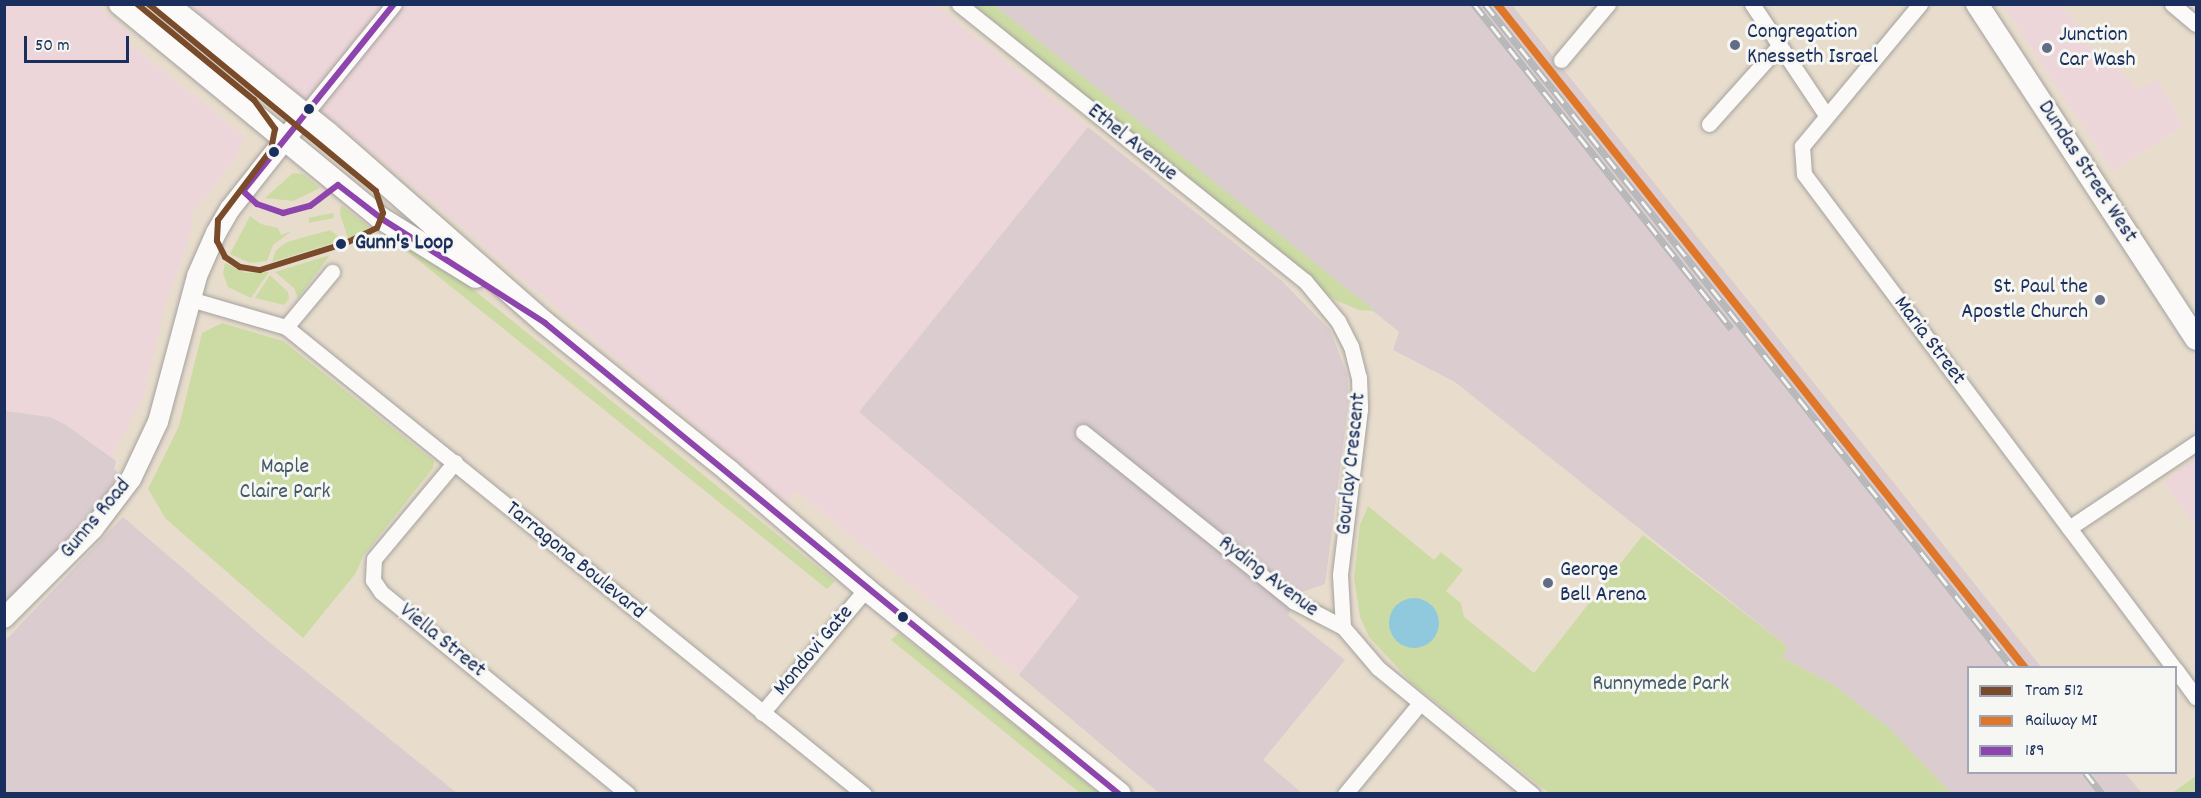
<!DOCTYPE html>
<style>
body{margin:0}
#map{position:relative;width:2201px;height:798px;overflow:hidden;background:#e8ddcd;font-family:Dekko,sans-serif}
div>[style]{position:absolute}
.built>*{inset:0;background:#edd6d9}
.industrial>*{inset:0;background:#dacccf}
.green>*{inset:0;background:#ccdba4;transform-origin:0 0}
.water>*{inset:0;background:#90c8de}
.round{border-radius:50%}
.roads{filter:drop-shadow(0 0 2px #a5a29f) drop-shadow(0 0 2px #a5a29f)}
.minor>*{height:15px;margin:-7.5px;padding:0 7.5px;transform-origin:7.5px;border-radius:7.5px;background:#fcfaf8}
.tertiary>*{height:20px;margin:-10px;padding:0 10px;transform-origin:10px;border-radius:10px;background:#fcfaf8}
.secondary>*{height:22px;margin:-11px;padding:0 11px;transform-origin:11px;border-radius:11px;background:#fcfaf8}
.rail>*{height:7px;margin-top:-3.5px;transform-origin:0;background:repeating-linear-gradient(90deg,#f6f6f2 0 14px,#b6b7b9 0 28px);box-sizing:border-box;border-block:2px solid #b6b7b9}
.bus-1>*{height:6px;margin:-3px;padding:0 3px;transform-origin:3px;border-radius:3px;background:#8e44ad}
.rail-1>*{height:8px;margin:-4px;padding:0 4px;transform-origin:4px;border-radius:4px;background:#df772b}
.tram-1>*{height:6px;margin:-3px;padding:0 3px;transform-origin:3px;border-radius:3px;background:#7a4b2a}
.dots>*{width:16px;height:16px;translate:-50% -50%;box-sizing:border-box;border:3px solid #f6f6f2;border-radius:50%}
span{translate:-50% -50%;white-space:nowrap;text-align:center;line-height:1.15;-webkit-text-stroke:6px #f6f6f2;paint-order:stroke}
.poi-label{font-size:22px;color:#1b2f5e}
.left{translate:0 -50%;text-align:left}
.right{translate:-100% -50%;text-align:right}
.street-label{font-size:22px;color:#1b2f5e}
.stop-label{font-size:22px;color:#1b2f5e;font-weight:700}
.park-label{font-size:22px;color:#425a67}
.frame{position:absolute;inset:0;border:6px solid #1b2f5e;pointer-events:none}
.legend{position:absolute;left:1967px;top:666px;width:210px;height:108px;box-sizing:border-box;background:#f6f6f2;border:2px solid #9ea6b7;margin:0;padding:8px 10px;list-style:none;font-size:18px;color:#1b2f5e}
.legend li{display:flex;align-items:center;gap:12px;height:30px}
.legend b{width:30px;border:2px solid #9ea6b7}
.scale{position:absolute;left:24px;top:36px;width:105px;height:27px;box-sizing:border-box;border:3px solid #1b2f5e;border-top:0;padding-left:8px;font-size:18px;line-height:21px;white-space:nowrap;color:#1b2f5e;-webkit-text-stroke:4px #f6f6f2;paint-order:stroke}
</style>
<div id="map">
<div class="built">
<i style="clip-path:polygon(4px 5px,95px 5px,130px 33px,126px 41px,244px 136px,238px 155px,192px 214px,192px 229px,164px 310px,143px 398px,111px 458px,50px 417px,5px 411px)"></i>
<i style="clip-path:polygon(190px 5px,935px 5px,1088px 127px,859px 412px,1079px 598px,1019px 675px,796px 491px,786px 503px,417px 189px)"></i>
<i style="clip-path:polygon(2003px 5px,2061px 5px,2087px 35px,2087px 44px,2114px 63px,2138px 90px,2156px 79px,2184px 125px,2113px 171px)"></i>
<i style="clip-path:polygon(2196px 459px,2196px 527px,2164px 482px)"></i>
</div>
<div class="industrial">
<i style="clip-path:polygon(994px 5px,1512px 5px,2041px 667px,1968px 668px,1968px 772px,2125px 773px,2142px 793px,1951px 793px,1888px 727px,1832px 684px,1783px 658px,1787px 646px,1455px 382px,1393px 350px,1399px 332px)"></i>
<i style="clip-path:polygon(1088px 127px,1281px 280px,1330px 330px,1347px 374px,1349px 401px,1325px 584px,1302px 592px,1288px 615px,1345px 660px,1263px 760px,1302px 793px,1159px 793px,1019px 675px,1079px 597px,859px 412px)"></i>
<i style="clip-path:polygon(5px 411px,50px 417px,66px 425px,116px 461px,114px 469px,119px 473px,89px 518px,5px 604px)"></i>
<i style="clip-path:polygon(123px 517px,269px 642px,457px 793px,5px 793px,5px 641px)"></i>
</div>
<div class="green">
<i style="clip-path:polygon(974px 5px,994px 5px,1375px 311px,1359px 310px,1335px 300px)"></i>
<i style="clip-path:polygon(293px 173px,303px 174px,320px 188px,293px 201px,265px 198px)"></i>
<i style="clip-path:polygon(341px 205px,369px 227px,362px 234px,348px 238px,340px 214px)"></i>
<i style="left:333px;top:213px;width:5px;height:25px;rotate:79deg"></i>
<i style="clip-path:polygon(250px 216px,261px 224px,278px 228px,281px 235px,292px 231px,273px 245px,267px 261px,250px 263px,230px 254px)"></i>
<i style="clip-path:polygon(330px 230px,343px 240px,272px 262px,276px 250px,287px 242px)"></i>
<i style="clip-path:polygon(383px 232px,448px 269px,835px 581px,827px 589px)"></i>
<i style="clip-path:polygon(330px 255px,298px 298px,294px 288px,275px 272px)"></i>
<i style="clip-path:polygon(225px 263px,246px 273px,269px 272px,251px 298px,228px 287px,223px 273px)"></i>
<i style="clip-path:polygon(270px 275px,288px 292px,289px 299px,284px 305px,255px 298px)"></i>
<i style="clip-path:polygon(222px 323px,283px 341px,434px 461px,433px 468px,363px 556px,356px 573px,303px 638px,166px 519px,148px 489px,179px 426px,202px 333px)"></i>
<i style="clip-path:polygon(1368px 506px,1434px 560px,1441px 552px,1463px 570px,1446px 591px,1461px 603px,1464px 617px,1534px 673px,1643px 535px,1787px 646px,1783px 658px,1832px 684px,1888px 727px,1951px 793px,1549px 793px,1411px 682px,1369px 637px,1360px 617px,1354px 578px,1360px 525px)"></i>
<i style="clip-path:polygon(899px 633px,1099px 793px,1080px 793px,891px 640px)"></i>
<i style="clip-path:polygon(2196px 776px,2196px 793px,2172px 793px)"></i>
</div>
<div class="water">
<i class="round" style="left:1389px;top:598px;width:50px;height:50px"></i>
</div>
<div class="roads">
<div class="minor">
<i style="left:959px;top:4px;width:443px;rotate:38.7deg"></i>
<i style="left:1305px;top:281px;width:52px;rotate:50.5deg"></i>
<i style="left:1338px;top:321px;width:28px;rotate:63deg"></i>
<i style="left:1351px;top:346px;width:32px;rotate:76deg"></i>
<i style="left:1359px;top:377px;width:32px;rotate:88deg"></i>
<i style="left:1360px;top:409px;width:167px;rotate:96.9deg"></i>
<i style="left:1340px;top:575px;width:52px;rotate:86.7deg"></i>
<i style="left:1752px;top:4px;width:133px;rotate:56.3deg"></i>
<i style="left:1920px;top:4px;width:185px;rotate:129.7deg"></i>
<i style="left:1802px;top:146px;width:28px;rotate:86deg"></i>
<i style="left:1804px;top:174px;width:617px;rotate:53.17deg"></i>
<i style="left:2172px;top:4px;width:31px;rotate:40deg"></i>
<i style="left:1561px;top:60px;width:73px;rotate:-50deg"></i>
<i style="left:305px;top:114px;width:141px;rotate:-51deg"></i>
<i style="left:1709px;top:124px;width:105px;rotate:-48.1deg"></i>
<i style="left:190px;top:299px;width:100px;rotate:16.3deg"></i>
<i style="left:286px;top:327px;width:743px;rotate:38.94deg"></i>
<i style="left:286px;top:327px;width:72px;rotate:-50.1deg"></i>
<i style="left:1083px;top:432px;width:270px;rotate:38.8deg"></i>
<i style="left:1293px;top:601px;width:56px;rotate:27.5deg"></i>
<i style="left:1343px;top:627px;width:54px;rotate:49.5deg"></i>
<i style="left:1378px;top:668px;width:199px;rotate:39.3deg"></i>
<i style="left:455px;top:462px;width:126px;rotate:129.9deg"></i>
<i style="left:374px;top:559px;width:21px;rotate:93deg"></i>
<i style="left:373px;top:580px;width:14px;rotate:56deg"></i>
<i style="left:381px;top:592px;width:319px;rotate:39.3deg"></i>
<i style="left:2069px;top:528px;width:153px;rotate:-33.8deg"></i>
<i style="left:2176px;top:670px;width:34px;rotate:54deg"></i>
<i style="left:762px;top:713px;width:162px;rotate:-50deg"></i>
<i style="left:1345px;top:794px;width:118px;rotate:-50.5deg"></i>
</div>
<div class="tertiary">
<i style="left:4px;top:618px;width:126px;rotate:-45deg"></i>
<i style="left:93px;top:529px;width:63px;rotate:-52.8deg"></i>
<i style="left:131px;top:479px;width:63px;rotate:-64.7deg"></i>
<i style="left:158px;top:422px;width:151px;rotate:-75deg"></i>
<i style="left:197px;top:276px;width:47px;rotate:-66.2deg"></i>
<i style="left:216px;top:233px;width:28px;rotate:-60deg"></i>
<i style="left:230px;top:209px;width:121px;rotate:-51.7deg"></i>
</div>
<div class="secondary">
<i style="left:120px;top:4px;width:339px;rotate:39.4deg"></i>
<i style="left:382px;top:219px;width:110px;rotate:31.7deg"></i>
<i style="left:167px;top:4px;width:206px;rotate:38.7deg"></i>
<i style="left:328px;top:133px;width:288px;rotate:41.2deg"></i>
<i style="left:545px;top:323px;width:236px;rotate:38.8deg"></i>
<i style="left:729px;top:471px;width:181px;rotate:40.7deg"></i>
<i style="left:866px;top:589px;width:326px;rotate:38.9deg"></i>
<i style="left:1977px;top:4px;width:400px;rotate:56.8deg"></i>
</div>
</div>
<div class="rail">
<i style="left:1474px;top:4px;width:414px;rotate:51.6deg"></i>
<i style="left:1485px;top:4px;width:848px;rotate:51.51deg"></i>
<i style="left:2085px;top:772px;width:28px;rotate:52deg"></i>
</div>
<div class="bus-1">
<i style="left:394px;top:4px;width:240px;rotate:128.9deg"></i>
<i style="left:243px;top:191px;width:19px;rotate:43deg"></i>
<i style="left:257px;top:204px;width:28px;rotate:19deg"></i>
<i style="left:283px;top:213px;width:28px;rotate:-15deg"></i>
<i style="left:310px;top:206px;width:35px;rotate:-37deg"></i>
<i style="left:338px;top:185px;width:56px;rotate:37.7deg"></i>
<i style="left:382px;top:219px;width:193px;rotate:32.5deg"></i>
<i style="left:545px;top:323px;width:743px;rotate:39.37deg"></i>
</div>
<div class="rail-1">
<i style="left:1497px;top:4px;width:848px;rotate:51.51deg"></i>
</div>
<div class="tram-1">
<i style="left:137px;top:4px;width:151px;rotate:39.4deg"></i>
<i style="left:254px;top:100px;width:36px;rotate:54deg"></i>
<i style="left:275px;top:129px;width:21px;rotate:101deg"></i>
<i style="left:271px;top:150px;width:88px;rotate:127.1deg"></i>
<i style="left:218px;top:220px;width:21px;rotate:93deg"></i>
<i style="left:217px;top:241px;width:18px;rotate:63deg"></i>
<i style="left:225px;top:257px;width:18px;rotate:34deg"></i>
<i style="left:240px;top:267px;width:20px;rotate:9deg"></i>
<i style="left:260px;top:270px;width:90px;rotate:-17.4deg"></i>
<i style="left:346px;top:243px;width:34px;rotate:-26deg"></i>
<i style="left:377px;top:228px;width:16px;rotate:-68deg"></i>
<i style="left:383px;top:213px;width:23px;rotate:-108deg"></i>
<i style="left:376px;top:191px;width:295px;rotate:-140.6deg"></i>
</div>
<div class="dots">
<i style="left:1735px;top:45px;background:#636c85"></i>
<i style="left:2047px;top:48px;background:#636c85"></i>
<i style="left:309px;top:109px;background:#1b2f5e"></i>
<i style="left:274px;top:152px;background:#1b2f5e"></i>
<i style="left:341px;top:244px;background:#1b2f5e"></i>
<i style="left:2100px;top:300px;background:#636c85"></i>
<i style="left:1548px;top:583px;background:#636c85"></i>
<i style="left:903px;top:617px;background:#1b2f5e"></i>
</div>
<div class="poi-label">
<span class="left" style="left:1747px;top:45px">Congregation<br>Knesseth Israel</span>
<span class="left" style="left:2059px;top:48px">Junction<br>Car Wash</span>
<span class="right" style="left:2088px;top:300px">St. Paul the<br>Apostle Church</span>
<span class="left" style="left:1560px;top:583px">George<br>Bell Arena</span>
</div>
<div class="street-label">
<span style="left:1132px;top:143px;rotate:39deg">Ethel Avenue</span>
<span style="left:2087px;top:172px;rotate:57deg">Dundas Street West</span>
<span style="left:1929px;top:341px;rotate:53deg">Maria Street</span>
<span style="left:1352px;top:464px;rotate:-84deg">Gourlay Crescent</span>
<span style="left:96px;top:519px;rotate:-50deg">Gunns Road</span>
<span style="left:575px;top:561px;rotate:39deg">Tarragona Boulevard</span>
<span style="left:1268px;top:577px;rotate:37deg">Ryding Avenue</span>
<span style="left:442px;top:641px;rotate:39deg">Viella Street</span>
<span style="left:814px;top:651px;rotate:-50deg">Mondovi Gate</span>
</div>
<div class="stop-label">
<span class="left" style="left:355px;top:244px">Gunn's Loop</span>
</div>
<div class="park-label">
<span style="left:285px;top:480px">Maple<br>Claire Park</span>
<span style="left:1661px;top:685px">Runnymede Park</span>
</div>
<div class="frame"></div>
<ul class="legend">
<li><b style="height:8px;background:#7a4b2a"></b>Tram 512</li>
<li><b style="height:8px;background:#df772b"></b>Railway MI</li>
<li><b style="height:8px;background:#8e44ad"></b>189</li>
</ul>
<div class="scale">50 m</div>
</div>
